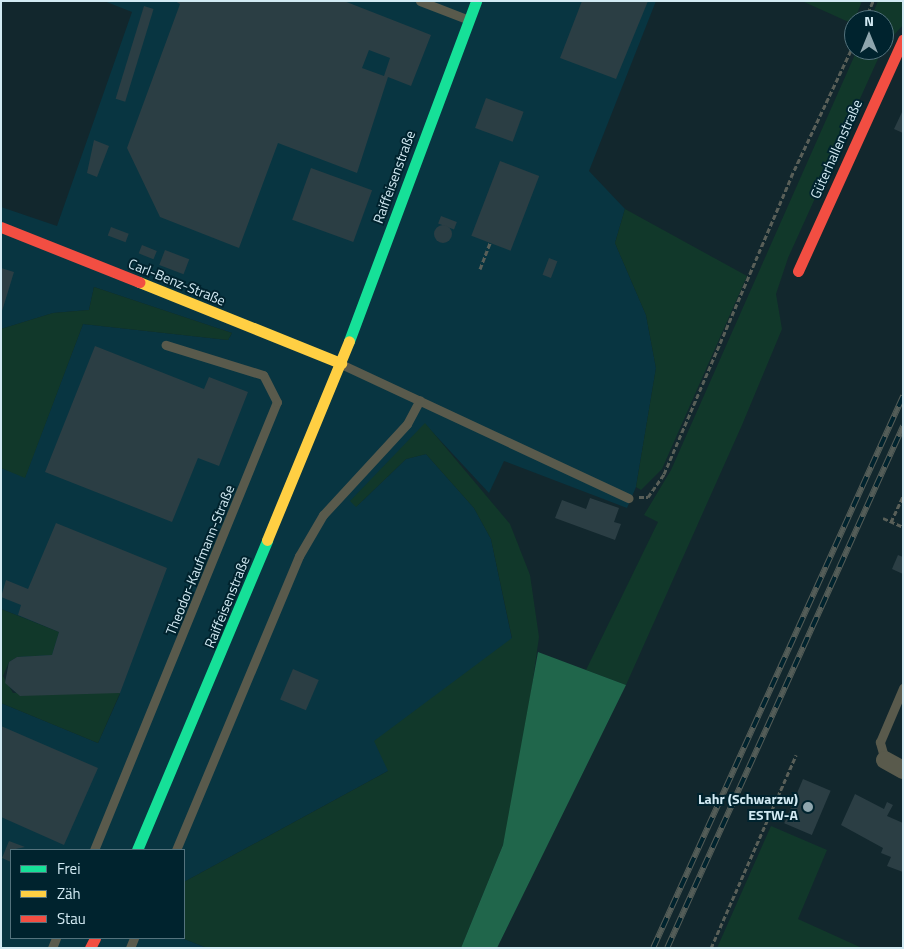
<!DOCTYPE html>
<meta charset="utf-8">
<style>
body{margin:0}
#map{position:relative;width:904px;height:949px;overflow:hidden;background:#12272d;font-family:"Titillium Web",sans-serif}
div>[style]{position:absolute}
.built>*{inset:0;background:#083541}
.green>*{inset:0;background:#11382a}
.forest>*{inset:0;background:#20664b}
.building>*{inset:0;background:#2b3e44;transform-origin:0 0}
.round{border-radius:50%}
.path>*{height:3px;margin-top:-1.5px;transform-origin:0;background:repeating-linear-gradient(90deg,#595f58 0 5px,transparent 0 7.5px)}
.lane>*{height:9px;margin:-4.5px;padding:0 4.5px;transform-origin:4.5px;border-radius:4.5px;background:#595a4c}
.street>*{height:18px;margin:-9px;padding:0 9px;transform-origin:9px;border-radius:9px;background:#595a4c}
.fast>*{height:11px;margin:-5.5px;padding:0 5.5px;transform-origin:5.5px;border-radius:5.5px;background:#16e098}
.slow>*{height:11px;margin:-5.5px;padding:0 5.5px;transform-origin:5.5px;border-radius:5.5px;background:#ffcf43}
.jam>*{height:11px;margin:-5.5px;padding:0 5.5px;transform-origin:5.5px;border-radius:5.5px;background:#f24e42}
.rail>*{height:5.5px;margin-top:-2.75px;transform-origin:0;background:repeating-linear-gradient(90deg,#00232e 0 11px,#545d58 0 22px);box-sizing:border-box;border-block:1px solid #545d58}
.dots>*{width:14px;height:14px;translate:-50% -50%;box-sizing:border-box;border:2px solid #00232e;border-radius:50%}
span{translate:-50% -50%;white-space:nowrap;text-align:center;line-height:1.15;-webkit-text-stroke:4px #00232e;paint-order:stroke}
.street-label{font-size:14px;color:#d2eaf3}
.poi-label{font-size:14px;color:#d2eaf3;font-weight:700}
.right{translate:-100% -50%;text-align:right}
.frame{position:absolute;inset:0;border:2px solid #d2eaf3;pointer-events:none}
.legend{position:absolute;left:10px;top:849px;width:175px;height:90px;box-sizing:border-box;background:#00232e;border:1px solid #54737d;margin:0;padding:6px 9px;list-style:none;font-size:15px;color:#d2eaf3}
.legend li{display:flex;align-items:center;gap:10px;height:25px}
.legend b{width:25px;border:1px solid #54737d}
.north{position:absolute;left:844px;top:10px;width:50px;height:50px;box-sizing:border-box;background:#00232e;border:1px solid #54737d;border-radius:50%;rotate:0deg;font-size:14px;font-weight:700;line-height:20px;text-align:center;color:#d2eaf3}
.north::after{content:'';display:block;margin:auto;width:18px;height:22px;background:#8fa6ae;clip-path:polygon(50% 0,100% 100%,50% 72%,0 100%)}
</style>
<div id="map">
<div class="built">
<i style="clip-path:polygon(104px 1px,656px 1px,589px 171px,625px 209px,615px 243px,646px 315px,656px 368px,636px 487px,627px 508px,504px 461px,489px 493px,425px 424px,356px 507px,406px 459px,426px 454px,474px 508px,491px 539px,512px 639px,388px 771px,184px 882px,184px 850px,11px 850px,11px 938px,182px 938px,207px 948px,1px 948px,1px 703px,98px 743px,120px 694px,20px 696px,5px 683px,9px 662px,59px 632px,1px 609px,1px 468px,25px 477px,83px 324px,228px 340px,232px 333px,94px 287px,89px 310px,53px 313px,1px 329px,1px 207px,57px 226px,132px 12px)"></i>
</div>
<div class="green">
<i style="clip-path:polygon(802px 1px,862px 1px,853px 24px)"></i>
<i style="clip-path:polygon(878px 1px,903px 1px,903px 25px,884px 46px,884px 20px,870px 20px)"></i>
<i style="clip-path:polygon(857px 50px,882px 50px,788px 258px,776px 294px,782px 329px,742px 425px,626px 685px,586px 670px,658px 522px,644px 515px,671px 470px)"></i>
<i style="clip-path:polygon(625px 209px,747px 276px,662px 469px,641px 490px,636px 487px,656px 368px,646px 315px,615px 243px)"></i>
<i style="clip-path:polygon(94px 287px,232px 333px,228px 340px,83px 324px,25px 478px,1px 468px,1px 329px,53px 313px,89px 310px)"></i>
<i style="clip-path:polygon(425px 423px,510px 524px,530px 575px,539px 637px,520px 771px,503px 845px,461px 948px,207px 948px,182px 938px,184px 882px,388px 771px,374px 741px,512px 638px,491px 539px,474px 508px,426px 454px,406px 459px,356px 507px,350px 501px)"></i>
<i style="clip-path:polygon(1px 609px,59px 632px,52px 655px,17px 657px,9px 662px,3px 676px,13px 693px,120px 693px,98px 743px,1px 703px)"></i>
<i style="clip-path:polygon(771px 826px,827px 850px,798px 919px,862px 948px,717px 948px)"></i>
</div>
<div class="forest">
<i style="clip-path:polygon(538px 652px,626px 685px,497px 948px,461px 948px,503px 845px)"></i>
</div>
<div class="building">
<i style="clip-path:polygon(evenodd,175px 1px,344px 1px,431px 35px,411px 86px,388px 77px,357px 173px,278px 143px,239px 248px,160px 217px,127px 148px,180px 4px,175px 1px,369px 50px,390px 58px,384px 76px,362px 68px,369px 50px)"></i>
<i style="clip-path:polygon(582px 1px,648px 1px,616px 79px,560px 58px)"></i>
<i style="left:144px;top:6px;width:10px;height:97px;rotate:17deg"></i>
<i style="left:486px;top:98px;width:40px;height:32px;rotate:20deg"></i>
<i style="clip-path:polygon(903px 110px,903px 133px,894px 129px)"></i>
<i style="clip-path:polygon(94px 140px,109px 146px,97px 177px,87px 173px)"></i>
<i style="left:500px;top:161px;width:42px;height:80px;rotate:21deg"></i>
<i style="left:311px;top:168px;width:65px;height:55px;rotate:20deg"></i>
<i style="left:441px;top:216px;width:17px;height:8px;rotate:21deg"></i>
<i class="round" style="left:434px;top:225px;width:18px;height:18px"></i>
<i style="left:111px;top:227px;width:19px;height:9px;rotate:21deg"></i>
<i style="left:142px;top:245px;width:16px;height:9px;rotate:22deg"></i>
<i style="left:165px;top:250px;width:26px;height:16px;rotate:21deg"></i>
<i style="left:549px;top:258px;width:9px;height:18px;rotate:21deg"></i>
<i style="clip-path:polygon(1px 268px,14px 272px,2px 311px,1px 310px)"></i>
<i style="clip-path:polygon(95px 346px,204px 389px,209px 377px,248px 392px,219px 466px,198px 458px,172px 522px,45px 472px)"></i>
<i style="clip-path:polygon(590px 498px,619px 508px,614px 522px,621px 524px,615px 540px,555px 518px,562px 500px,586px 509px)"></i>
<i style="clip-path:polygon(56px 523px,167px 568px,120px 693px,20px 696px,5px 683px,9px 662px,17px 657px,52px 655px,59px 632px,18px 615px,21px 605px,1px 597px,6px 580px,28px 589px)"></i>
<i style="clip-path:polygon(898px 555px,903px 557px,903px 574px,892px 569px)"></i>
<i style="left:293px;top:669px;width:28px;height:33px;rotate:23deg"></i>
<i style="clip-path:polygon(1px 726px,98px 768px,64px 845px,1px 817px)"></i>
<i style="left:803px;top:779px;width:30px;height:48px;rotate:23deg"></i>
<i style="clip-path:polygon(855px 794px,884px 809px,887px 802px,893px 805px,887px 816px,903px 823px,903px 872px,887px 866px,891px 857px,881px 853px,883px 848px,841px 825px)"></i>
<i style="clip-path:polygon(9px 841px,25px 847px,11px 850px,11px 862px,2px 858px)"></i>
</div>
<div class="path">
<i style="left:865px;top:20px;width:21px;rotate:-67deg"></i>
<i style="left:480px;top:269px;width:28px;rotate:-69deg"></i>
<i style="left:639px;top:497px;width:9px"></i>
<i style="left:648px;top:497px;width:28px;rotate:-55deg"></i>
<i style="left:664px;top:474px;width:323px;rotate:-66.8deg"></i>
<i style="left:791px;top:177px;width:147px;rotate:-64.7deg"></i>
<i style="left:883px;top:518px;width:22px;rotate:24deg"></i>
<i style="left:891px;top:522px;width:29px;rotate:-65deg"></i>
<i style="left:711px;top:948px;width:211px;rotate:-66.2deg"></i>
</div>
<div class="lane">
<i style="left:420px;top:1px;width:53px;rotate:21.2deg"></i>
<i style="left:343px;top:365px;width:315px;rotate:25deg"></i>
<i style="left:885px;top:760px;width:19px;rotate:-106deg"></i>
<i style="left:880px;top:742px;width:59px;rotate:-66.9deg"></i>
<i style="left:94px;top:850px;width:484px;rotate:-67.8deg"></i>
<i style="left:277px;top:402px;width:30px;rotate:-117deg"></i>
<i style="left:263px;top:375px;width:102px;rotate:-162.8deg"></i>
<i style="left:176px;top:850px;width:319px;rotate:-67.3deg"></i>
<i style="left:299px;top:556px;width:48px;rotate:-59.7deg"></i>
<i style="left:323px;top:515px;width:124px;rotate:-47.3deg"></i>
<i style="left:407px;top:424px;width:27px;rotate:-62deg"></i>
<i style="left:52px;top:948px;width:11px;rotate:-68deg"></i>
<i style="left:130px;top:948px;width:11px;rotate:-68deg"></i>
</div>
<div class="street">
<i style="left:885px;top:760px;width:21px;rotate:29deg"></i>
</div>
<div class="fast">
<i style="left:349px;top:341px;width:363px;rotate:-69.5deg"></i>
<i style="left:137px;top:850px;width:336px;rotate:-67.2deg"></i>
</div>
<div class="slow">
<i style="left:139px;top:282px;width:218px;rotate:21.9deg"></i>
<i style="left:267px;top:540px;width:215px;rotate:-67.6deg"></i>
</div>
<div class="jam">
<i style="left:1px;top:227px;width:149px;rotate:21.7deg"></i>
<i style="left:798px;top:271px;width:254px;rotate:-65.6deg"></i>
<i style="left:90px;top:948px;width:11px;rotate:-63deg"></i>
</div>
<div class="rail">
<i style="left:653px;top:948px;width:606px;rotate:-65.63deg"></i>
<i style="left:667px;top:948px;width:573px;rotate:-65.67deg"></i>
</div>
<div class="dots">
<i style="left:808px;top:807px;background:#8fa6ae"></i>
</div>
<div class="street-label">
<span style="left:836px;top:149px;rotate:-66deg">Güterhallenstraße</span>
<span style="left:394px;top:177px;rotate:-70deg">Raiffeisenstraße</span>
<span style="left:177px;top:282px;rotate:22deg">Carl-Benz-Straße</span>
<span style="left:200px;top:560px;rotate:-68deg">Theodor-Kaufmann-Straße</span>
<span style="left:227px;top:602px;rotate:-68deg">Raiffeisenstraße</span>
</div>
<div class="poi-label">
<span class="right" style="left:798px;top:807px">Lahr (Schwarzw)<br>ESTW-A</span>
</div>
<div class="frame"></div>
<ul class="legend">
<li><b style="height:6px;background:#16e098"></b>Frei</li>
<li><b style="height:6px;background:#ffcf43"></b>Zäh</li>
<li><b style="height:6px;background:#f24e42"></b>Stau</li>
</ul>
<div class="north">N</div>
</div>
